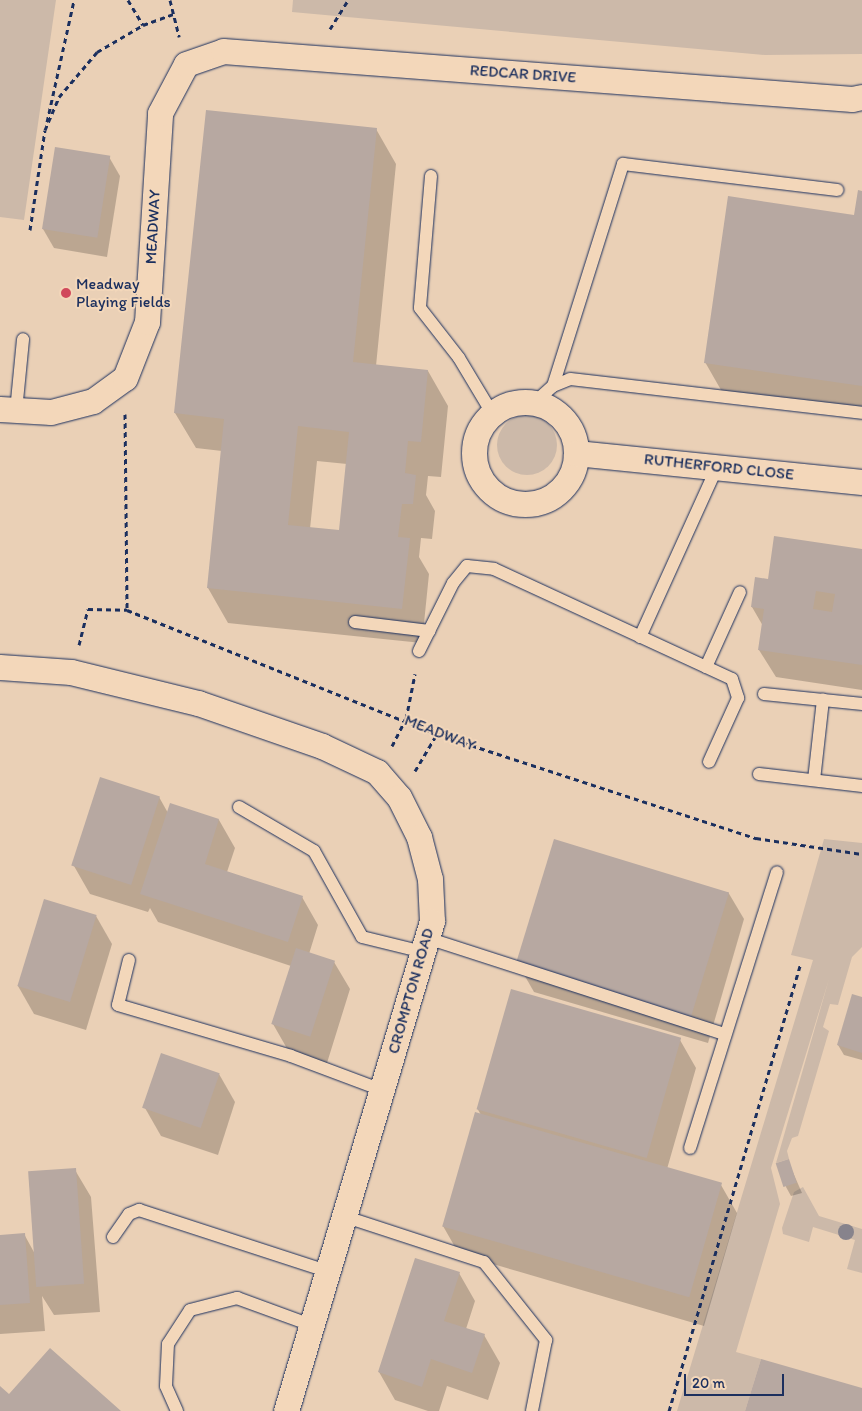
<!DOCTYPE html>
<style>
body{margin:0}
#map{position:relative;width:862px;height:1411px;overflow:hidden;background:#ead0b6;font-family:Itim,sans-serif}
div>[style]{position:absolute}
.green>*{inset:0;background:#ccb9a9}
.round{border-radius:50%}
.shadow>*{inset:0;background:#0003}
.building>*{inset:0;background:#b7a8a1;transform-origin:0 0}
.path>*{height:3px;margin-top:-1.5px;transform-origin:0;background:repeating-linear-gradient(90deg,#1b2f5e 0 5px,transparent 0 9px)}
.roads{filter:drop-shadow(0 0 1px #1b2f5e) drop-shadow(0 0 1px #1b2f5e)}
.lane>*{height:12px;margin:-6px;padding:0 6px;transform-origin:6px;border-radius:6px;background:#f3d7ba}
.street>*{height:25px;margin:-12.5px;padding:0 12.5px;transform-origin:12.5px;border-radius:12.5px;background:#f3d7ba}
.street>.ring{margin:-12.5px;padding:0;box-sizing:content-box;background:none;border:25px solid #f3d7ba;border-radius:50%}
.trees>*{width:16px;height:16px;margin:-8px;border-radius:50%;background:#87838c}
.dots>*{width:14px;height:14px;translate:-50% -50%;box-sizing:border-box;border:2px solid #f3d7ba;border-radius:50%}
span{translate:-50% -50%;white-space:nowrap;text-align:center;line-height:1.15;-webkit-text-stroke:4px #f3d7ba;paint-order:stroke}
.street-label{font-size:16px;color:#1b2f5e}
.poi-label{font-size:16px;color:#1b2f5e}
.left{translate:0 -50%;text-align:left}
.scale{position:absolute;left:684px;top:1374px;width:100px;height:22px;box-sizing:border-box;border:2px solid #1b2f5e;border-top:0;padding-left:6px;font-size:15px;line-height:18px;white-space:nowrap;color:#1b2f5e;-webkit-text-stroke:4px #f3d7ba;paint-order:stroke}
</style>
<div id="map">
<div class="green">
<i style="clip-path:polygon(0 0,56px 0,24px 220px,0 217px)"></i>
<i style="clip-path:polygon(293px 0,862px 0,862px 54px,765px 55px,292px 12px)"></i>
<i class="round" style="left:497px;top:415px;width:60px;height:60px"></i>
<i style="clip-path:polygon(824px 839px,862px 843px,862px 947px,852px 957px,838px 1005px,830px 1004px,823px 1027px,829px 1031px,798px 1136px,792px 1138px,787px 1151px,789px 1159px,776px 1163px,829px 979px,771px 1168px,780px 1204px,736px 1352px,761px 1359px,745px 1411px,677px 1411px,813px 960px,791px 955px)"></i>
<i style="clip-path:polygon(803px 1187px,819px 1216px,862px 1229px,862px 1273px,847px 1269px,855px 1240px,813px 1227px,809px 1242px,783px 1234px,782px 1228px,794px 1192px)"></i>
</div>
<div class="shadow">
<i style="clip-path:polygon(evenodd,376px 129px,396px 164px,376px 366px,428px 371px,448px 406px,441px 477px,428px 476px,426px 495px,435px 511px,432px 539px,421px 538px,419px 557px,429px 574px,422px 643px,228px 623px,208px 588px,222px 451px,196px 448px,175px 413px,376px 129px,317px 461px,347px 464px,341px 532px,310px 529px,317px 461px)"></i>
<i style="clip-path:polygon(109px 157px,120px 176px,107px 257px,54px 248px,43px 229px)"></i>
<i style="clip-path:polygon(862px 192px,862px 417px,725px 397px,705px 362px,855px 216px)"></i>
<i style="clip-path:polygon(862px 551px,862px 690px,776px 677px,759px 650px,763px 626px,752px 607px,769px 580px)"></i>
<i style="clip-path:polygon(159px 797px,168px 813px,219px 820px,235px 848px,227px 872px,302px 897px,318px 925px,309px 954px,334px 962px,350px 989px,327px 1063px,289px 1052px,273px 1024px,291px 966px,158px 922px,150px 908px,148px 912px,90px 894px,74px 866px)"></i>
<i style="clip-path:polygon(728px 892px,744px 919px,708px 1043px,534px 992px,518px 964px)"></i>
<i style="clip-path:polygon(96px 916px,112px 944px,86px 1030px,34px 1014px,18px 986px)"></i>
<i style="clip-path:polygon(862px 999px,862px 1060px,844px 1055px,838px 1045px)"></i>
<i style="clip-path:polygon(680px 1040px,696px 1068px,667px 1169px,721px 1185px,737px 1213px,704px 1326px,459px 1254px,443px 1226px,481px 1115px,477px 1108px)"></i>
<i style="clip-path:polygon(219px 1074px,235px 1102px,218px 1155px,161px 1136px,145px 1108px)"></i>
<i style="clip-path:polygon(788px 1161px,802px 1193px,791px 1196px,786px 1187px)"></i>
<i style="clip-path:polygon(75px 1170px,91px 1197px,100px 1312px,54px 1315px,42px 1296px,45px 1331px,0 1334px,0 1236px,24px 1234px,35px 1254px)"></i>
<i style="clip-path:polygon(459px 1273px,475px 1301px,466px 1329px,484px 1335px,500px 1363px,488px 1400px,447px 1386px,439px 1411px,428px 1411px,395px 1400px,379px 1372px)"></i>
</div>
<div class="building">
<i style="clip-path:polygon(evenodd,206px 110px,377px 128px,353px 362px,428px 370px,421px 442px,408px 441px,405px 473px,416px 475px,413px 504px,402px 504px,398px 537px,410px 538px,402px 609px,207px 588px,224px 419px,174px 413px,206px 110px,298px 426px,349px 432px,339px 530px,288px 525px,298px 426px)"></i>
<i style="left:55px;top:147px;width:56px;height:83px;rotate:9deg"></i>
<i style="clip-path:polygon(858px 190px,862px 191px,862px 386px,704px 363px,728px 196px,854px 215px)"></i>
<i style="clip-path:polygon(evenodd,774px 536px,862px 549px,862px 665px,758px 650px,764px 609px,751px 607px,755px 577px,768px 579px,774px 536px,816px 591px,835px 594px,832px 612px,813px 609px,816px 591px)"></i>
<i style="left:100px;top:777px;width:63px;height:93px;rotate:18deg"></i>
<i style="clip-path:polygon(170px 803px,219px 819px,205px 864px,303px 896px,288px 942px,140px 894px)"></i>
<i style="left:554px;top:839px;width:183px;height:130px;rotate:17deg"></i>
<i style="left:44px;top:899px;width:55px;height:91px;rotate:17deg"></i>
<i style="left:296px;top:948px;width:41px;height:80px;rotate:18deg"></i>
<i style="left:511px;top:989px;width:177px;height:125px;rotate:16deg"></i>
<i style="clip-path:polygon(852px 994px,862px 997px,862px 1053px,837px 1045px)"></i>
<i style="left:161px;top:1053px;width:62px;height:58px;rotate:19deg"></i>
<i style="left:475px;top:1112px;width:257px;height:119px;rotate:16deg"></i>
<i style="left:789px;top:1159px;width:25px;height:14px;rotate:72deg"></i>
<i style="left:76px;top:1168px;width:116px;height:48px;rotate:86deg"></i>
<i style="clip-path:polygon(25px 1233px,30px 1303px,0 1305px,0 1235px)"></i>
<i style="clip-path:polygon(415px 1258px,460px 1272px,444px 1321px,485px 1334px,472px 1373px,431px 1359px,422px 1387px,378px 1372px)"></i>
<i style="clip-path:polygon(50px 1348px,121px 1411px,0 1411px,0 1386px,9px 1394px)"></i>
<i style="clip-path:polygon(761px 1359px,862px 1388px,862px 1411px,745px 1411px)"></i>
</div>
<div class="path">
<i style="left:128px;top:0;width:29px;rotate:59deg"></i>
<i style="left:170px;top:0;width:38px;rotate:76deg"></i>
<i style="left:330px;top:29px;width:34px;rotate:-58deg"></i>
<i style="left:47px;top:122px;width:125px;rotate:-77.5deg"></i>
<i style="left:30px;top:230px;width:101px;rotate:-81.5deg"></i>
<i style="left:45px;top:130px;width:36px;rotate:-67deg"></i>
<i style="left:59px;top:97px;width:59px;rotate:-49.8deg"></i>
<i style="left:97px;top:52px;width:53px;rotate:-30.4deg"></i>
<i style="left:143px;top:25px;width:32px;rotate:-20deg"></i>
<i style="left:125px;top:414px;width:196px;rotate:89.4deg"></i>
<i style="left:79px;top:645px;width:37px;rotate:-76deg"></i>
<i style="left:88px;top:609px;width:39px;rotate:1deg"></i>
<i style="left:127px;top:610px;width:334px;rotate:21.8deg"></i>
<i style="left:437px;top:734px;width:336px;rotate:18.1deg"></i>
<i style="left:756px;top:838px;width:107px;rotate:8.6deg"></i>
<i style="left:392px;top:746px;width:30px;rotate:-63deg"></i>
<i style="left:406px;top:719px;width:46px;rotate:-78.7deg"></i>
<i style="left:415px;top:771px;width:43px;rotate:-59.3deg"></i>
<i style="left:669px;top:1411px;width:465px;rotate:-73.6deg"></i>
</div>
<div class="roads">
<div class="lane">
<i style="left:431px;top:176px;width:132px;rotate:94.8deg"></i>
<i style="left:420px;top:308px;width:63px;rotate:52deg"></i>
<i style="left:459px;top:358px;width:64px;rotate:59deg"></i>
<i style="left:553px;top:386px;width:233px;rotate:-72.5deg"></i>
<i style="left:623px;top:164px;width:216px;rotate:6.9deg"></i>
<i style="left:534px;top:403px;width:25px;rotate:-42deg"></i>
<i style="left:553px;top:386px;width:18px;rotate:-22deg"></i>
<i style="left:570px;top:379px;width:294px;rotate:6.6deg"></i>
<i style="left:16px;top:411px;width:72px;rotate:-84.4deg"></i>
<i style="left:355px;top:622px;width:75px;rotate:6.9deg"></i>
<i style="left:640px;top:637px;width:187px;rotate:-65.6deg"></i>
<i style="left:419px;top:651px;width:76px;rotate:-63.4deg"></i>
<i style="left:453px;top:583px;width:22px;rotate:-51deg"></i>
<i style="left:467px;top:566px;width:27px;rotate:6deg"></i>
<i style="left:494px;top:569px;width:262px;rotate:24.8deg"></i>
<i style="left:732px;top:679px;width:20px;rotate:72deg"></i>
<i style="left:738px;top:698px;width:70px;rotate:114.4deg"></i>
<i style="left:706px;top:667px;width:82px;rotate:-65.6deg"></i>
<i style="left:764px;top:694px;width:99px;rotate:5.8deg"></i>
<i style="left:759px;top:774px;width:104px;rotate:6.6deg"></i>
<i style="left:814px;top:780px;width:81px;rotate:-83.6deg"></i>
<i style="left:239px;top:807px;width:87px;rotate:30.4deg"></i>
<i style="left:314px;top:851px;width:98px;rotate:60.8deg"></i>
<i style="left:362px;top:937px;width:63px;rotate:13.8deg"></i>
<i style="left:427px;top:938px;width:312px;rotate:17.9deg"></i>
<i style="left:129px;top:960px;width:46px;rotate:103.7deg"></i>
<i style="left:118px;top:1005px;width:180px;rotate:16.4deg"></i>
<i style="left:291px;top:1056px;width:97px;rotate:20.5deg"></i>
<i style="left:690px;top:1148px;width:289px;rotate:-72.5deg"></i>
<i style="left:343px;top:1216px;width:148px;rotate:18.1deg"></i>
<i style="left:484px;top:1262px;width:100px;rotate:51.5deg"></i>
<i style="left:546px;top:1340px;width:72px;rotate:101.2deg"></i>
<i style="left:113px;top:1237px;width:28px;rotate:-55deg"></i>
<i style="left:129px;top:1214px;width:11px;rotate:-22deg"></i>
<i style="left:139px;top:1210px;width:198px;rotate:18deg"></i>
<i style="left:177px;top:1411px;width:27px;rotate:-114deg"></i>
<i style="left:166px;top:1386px;width:42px;rotate:-87.3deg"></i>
<i style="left:168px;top:1344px;width:40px;rotate:-57.1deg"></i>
<i style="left:190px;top:1310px;width:49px;rotate:-14.3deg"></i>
<i style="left:237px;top:1298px;width:79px;rotate:20deg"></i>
</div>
<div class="street">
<i class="ring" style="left:474px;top:402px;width:77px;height:77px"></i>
<i style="left:0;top:409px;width:51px;rotate:3.4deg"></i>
<i style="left:51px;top:412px;width:43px;rotate:-14.7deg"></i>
<i style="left:93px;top:401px;width:39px;rotate:-36deg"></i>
<i style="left:125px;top:378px;width:60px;rotate:-68.6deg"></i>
<i style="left:147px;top:322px;width:209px;rotate:-86.4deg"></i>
<i style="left:160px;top:113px;width:55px;rotate:-62deg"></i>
<i style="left:186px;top:64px;width:39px;rotate:-19deg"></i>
<i style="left:223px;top:51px;width:631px;rotate:4.36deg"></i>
<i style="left:852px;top:99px;width:10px;rotate:-11deg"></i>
<i style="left:576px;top:453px;width:287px;rotate:5.8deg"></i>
<i style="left:0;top:667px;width:71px;rotate:4deg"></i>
<i style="left:71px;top:672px;width:131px;rotate:13.7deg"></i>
<i style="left:198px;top:703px;width:131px;rotate:19.1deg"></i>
<i style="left:322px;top:746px;width:61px;rotate:25.3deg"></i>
<i style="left:377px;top:772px;width:33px;rotate:49deg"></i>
<i style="left:399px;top:797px;width:45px;rotate:63.4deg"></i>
<i style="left:419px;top:837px;width:43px;rotate:75.3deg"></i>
<i style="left:430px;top:879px;width:42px;rotate:87.3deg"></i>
<i style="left:432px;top:921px;width:511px;rotate:106.59deg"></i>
</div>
</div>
<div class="trees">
<i style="left:846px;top:1232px"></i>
</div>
<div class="dots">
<i style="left:66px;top:293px;background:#d1495b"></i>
</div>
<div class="street-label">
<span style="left:523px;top:74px;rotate:4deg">REDCAR DRIVE</span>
<span style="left:153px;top:227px;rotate:-87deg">MEADWAY</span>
<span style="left:719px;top:467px;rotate:6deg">RUTHERFORD CLOSE</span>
<span style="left:440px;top:733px;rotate:21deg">MEADWAY</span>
<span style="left:411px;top:991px;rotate:-74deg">CROMPTON ROAD</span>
</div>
<div class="poi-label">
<span class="left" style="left:76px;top:293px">Meadway<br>Playing Fields</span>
</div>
<div class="scale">20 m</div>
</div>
